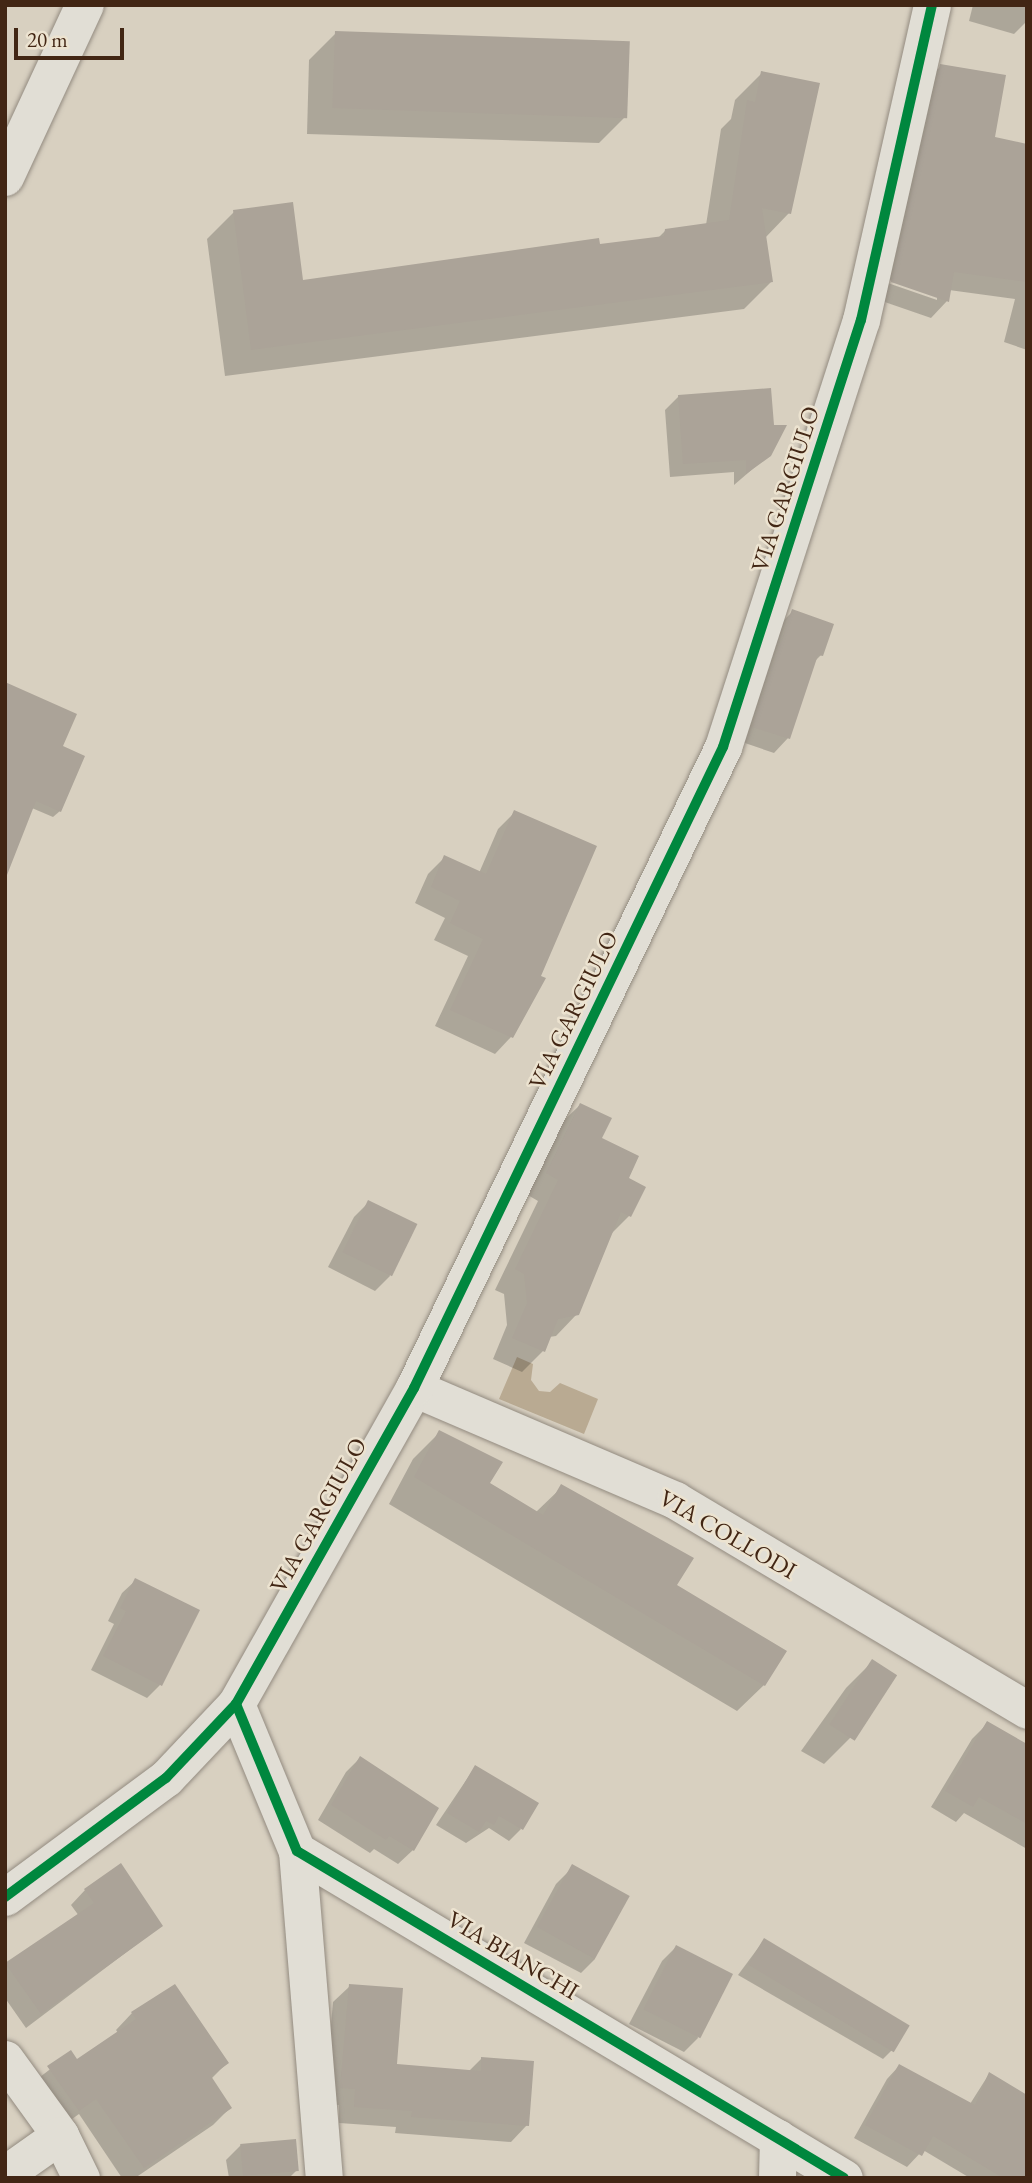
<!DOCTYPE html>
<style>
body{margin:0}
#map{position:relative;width:1032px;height:2183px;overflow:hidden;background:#d8d0c0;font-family:"EB Garamond",serif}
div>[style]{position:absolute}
.water>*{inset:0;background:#b9aa92}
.shadow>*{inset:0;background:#0003}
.building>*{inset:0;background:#aba398;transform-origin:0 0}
.roads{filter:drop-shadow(0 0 2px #938b80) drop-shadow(0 0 2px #938b80)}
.minor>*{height:37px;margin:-18.5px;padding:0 18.5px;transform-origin:18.5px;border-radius:18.5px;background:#e1ded5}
.tertiary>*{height:38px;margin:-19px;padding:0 19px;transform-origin:19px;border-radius:19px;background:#e1ded5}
.cycleway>*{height:10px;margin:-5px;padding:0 5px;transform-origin:5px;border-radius:5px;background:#00873e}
span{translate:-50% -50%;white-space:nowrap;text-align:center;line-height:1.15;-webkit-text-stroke:5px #ece3d0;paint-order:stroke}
.street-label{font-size:24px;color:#422614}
.frame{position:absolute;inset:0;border:7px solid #422614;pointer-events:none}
.scale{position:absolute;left:14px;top:28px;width:110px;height:32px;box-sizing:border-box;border:4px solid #422614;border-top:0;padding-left:9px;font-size:21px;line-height:24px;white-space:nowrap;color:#422614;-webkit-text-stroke:5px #ece3d0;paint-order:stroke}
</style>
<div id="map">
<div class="water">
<i style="clip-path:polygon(517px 1357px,533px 1364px,531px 1380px,539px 1391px,550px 1392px,560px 1383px,598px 1399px,584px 1434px,499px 1399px)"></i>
</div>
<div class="shadow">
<i style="clip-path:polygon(973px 5px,1027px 5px,1027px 21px,1014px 34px,969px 21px)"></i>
<i style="clip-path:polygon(336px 33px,626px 116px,599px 143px,307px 134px,309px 60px)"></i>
<i style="clip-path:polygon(evenodd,941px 66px,993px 138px,1027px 148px,1027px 350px,1004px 342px,1015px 299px,949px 290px,947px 301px,931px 318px,876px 299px,924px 82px,941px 66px,883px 278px,937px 296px,937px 300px,882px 281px,883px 278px)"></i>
<i style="clip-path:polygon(762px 73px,789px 213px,765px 238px,771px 282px,744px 309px,225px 376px,207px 239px,234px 212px,301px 282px,658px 238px,665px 231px,706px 225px,721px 129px,731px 119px,735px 100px)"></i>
<i style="clip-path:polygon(679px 396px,769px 455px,734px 485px,734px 472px,670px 477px,665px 410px)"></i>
<i style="clip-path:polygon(793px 611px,821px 655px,813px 663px,788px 738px,774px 753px,739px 741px,778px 626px)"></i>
<i style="clip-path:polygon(41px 710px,61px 747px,60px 811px,53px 817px,6px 797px)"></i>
<i style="clip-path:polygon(515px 812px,511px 1037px,495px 1054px,435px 1026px,468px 956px,434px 940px,445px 918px,415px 903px,428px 874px,445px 857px,479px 873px,498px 829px)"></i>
<i style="clip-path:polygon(580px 1105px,627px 1179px,629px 1216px,608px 1237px,577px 1314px,556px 1336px,549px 1337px,543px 1351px,522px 1372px,493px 1359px,507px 1325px,504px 1294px,495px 1290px,538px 1201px,526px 1194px,559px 1125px)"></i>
<i style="clip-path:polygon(369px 1202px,390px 1276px,375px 1291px,328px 1267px,354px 1217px)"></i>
<i style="clip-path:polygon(440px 1432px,487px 1484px,536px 1512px,562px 1487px,674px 1586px,764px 1685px,737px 1711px,389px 1504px,413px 1459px)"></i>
<i style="clip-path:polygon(136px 1580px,160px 1685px,147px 1698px,91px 1670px,114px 1624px,108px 1621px,122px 1593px)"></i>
<i style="clip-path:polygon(873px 1661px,851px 1737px,824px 1764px,801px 1751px,846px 1688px)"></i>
<i style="clip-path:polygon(988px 1723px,1027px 1745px,1027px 1849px,964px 1813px,956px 1822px,931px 1807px,972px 1739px)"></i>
<i style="clip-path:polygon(360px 1758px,413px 1850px,398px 1864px,374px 1849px,370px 1853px,318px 1820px,346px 1772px)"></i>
<i style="clip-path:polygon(475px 1767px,521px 1829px,509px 1841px,489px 1828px,466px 1843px,436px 1825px)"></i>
<i style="clip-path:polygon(570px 1870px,595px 1959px,581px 1973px,524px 1943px,556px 1884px)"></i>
<i style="clip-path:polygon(85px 1890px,161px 1926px,26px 2028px,5px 1998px,5px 1965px,79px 1916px,71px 1905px)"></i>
<i style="clip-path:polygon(764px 1940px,893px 2049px,883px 2059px,738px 1975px)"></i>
<i style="clip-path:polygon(676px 1947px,698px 2038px,684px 2052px,629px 2024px,662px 1961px)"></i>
<i style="clip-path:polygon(350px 1986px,395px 2066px,469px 2071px,482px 2058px,527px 2125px,511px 2142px,395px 2133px,396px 2127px,339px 2123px,339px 2105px,324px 2104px,333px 2002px)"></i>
<i style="clip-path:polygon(132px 2013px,227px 2063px,211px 2079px,230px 2108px,213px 2125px,135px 2178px,122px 2178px,79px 2114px,61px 2127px,31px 2084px,71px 2053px,77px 2062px,118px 2033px,116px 2030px)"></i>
<i style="clip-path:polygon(899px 2066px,970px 2104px,989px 2074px,1027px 2178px,970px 2178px,923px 2150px,907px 2167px,854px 2138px,887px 2079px)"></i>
<i style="clip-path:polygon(241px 2145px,297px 2170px,289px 2178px,229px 2178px,226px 2160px)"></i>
</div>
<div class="building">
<i style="left:335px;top:31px;width:295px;height:77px;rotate:2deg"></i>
<i style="clip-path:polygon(940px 64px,1006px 75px,995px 137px,1027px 144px,1027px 282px,954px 272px,949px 302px,891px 282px)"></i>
<i style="clip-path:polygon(761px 71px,820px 83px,791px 214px,762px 208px,773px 282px,251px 350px,233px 210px,293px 202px,303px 280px,599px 238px,600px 244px,664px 236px,665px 229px,729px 220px,747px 100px,755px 102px)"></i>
<i style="clip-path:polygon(771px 388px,774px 425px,787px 425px,771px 456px,746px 474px,746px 460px,683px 464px,678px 395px)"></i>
<i style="clip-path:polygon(792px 609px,834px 624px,823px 656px,818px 655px,790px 739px,752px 727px)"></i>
<i style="clip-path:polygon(5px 682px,77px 714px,63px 746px,85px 756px,61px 812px,36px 801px,7px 875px)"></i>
<i style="clip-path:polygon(514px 810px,597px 846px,541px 976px,546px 978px,513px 1038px,450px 1010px,483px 939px,450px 923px,460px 901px,431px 887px,444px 855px,486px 874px)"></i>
<i style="clip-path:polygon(580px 1103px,612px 1118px,602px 1138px,639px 1156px,629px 1178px,646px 1187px,631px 1217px,621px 1212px,579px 1315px,558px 1319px,545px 1352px,512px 1338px,527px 1303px,524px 1274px,515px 1269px,558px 1180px,546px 1173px)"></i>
<i style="left:368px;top:1200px;width:55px;height:58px;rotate:26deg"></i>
<i style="clip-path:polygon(439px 1430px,503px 1462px,490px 1483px,543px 1515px,561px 1484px,694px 1558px,677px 1585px,787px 1651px,765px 1686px,414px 1477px)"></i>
<i style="clip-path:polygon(135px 1578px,200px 1610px,162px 1686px,103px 1656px,126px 1611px,120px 1608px)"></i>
<i style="left:872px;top:1659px;width:30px;height:78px;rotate:33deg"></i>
<i style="clip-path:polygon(987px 1721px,1027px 1744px,1027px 1824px,979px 1797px,973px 1807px,945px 1791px)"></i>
<i style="clip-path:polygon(360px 1756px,439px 1808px,414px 1851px,389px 1836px,386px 1840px,331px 1805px)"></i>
<i style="clip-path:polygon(475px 1765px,539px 1803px,523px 1830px,499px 1816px,494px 1825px,486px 1821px,479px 1832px,447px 1813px)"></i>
<i style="clip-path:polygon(121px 1863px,163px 1926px,41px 2014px,5px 1963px,94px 1903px,84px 1889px)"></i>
<i style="left:572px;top:1864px;width:66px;height:72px;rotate:29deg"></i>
<i style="left:764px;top:1938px;width:170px;height:31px;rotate:31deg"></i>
<i style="left:676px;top:1945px;width:64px;height:72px;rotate:27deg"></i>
<i style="clip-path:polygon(175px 1984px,229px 2063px,211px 2076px,232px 2108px,144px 2168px,96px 2099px,79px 2111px,47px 2066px,71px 2050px,77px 2059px,136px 2019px,131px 2012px)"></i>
<i style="clip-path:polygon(349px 1984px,403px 1988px,397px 2064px,481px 2071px,481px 2057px,534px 2061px,529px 2126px,411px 2117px,412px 2111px,354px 2107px,355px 2089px,340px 2088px)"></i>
<i style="clip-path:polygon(899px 2064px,975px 2105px,989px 2072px,1027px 2095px,1027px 2178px,1003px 2178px,933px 2136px,922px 2156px,865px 2125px)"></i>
<i style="left:296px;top:2139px;width:32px;height:56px;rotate:85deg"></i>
</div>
<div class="roads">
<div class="minor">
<i style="left:414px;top:1388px;width:284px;rotate:23.2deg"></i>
<i style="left:675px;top:1500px;width:410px;rotate:30.8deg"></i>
<i style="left:236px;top:1704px;width:159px;rotate:67.5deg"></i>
<i style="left:297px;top:1851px;width:637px;rotate:30.87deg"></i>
<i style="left:297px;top:1851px;width:328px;rotate:85.3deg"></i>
<i style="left:5px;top:1897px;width:200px;rotate:-36.5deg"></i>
<i style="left:166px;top:1778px;width:102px;rotate:-46.6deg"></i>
<i style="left:236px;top:1704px;width:363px;rotate:-60.6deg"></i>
<i style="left:414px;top:1388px;width:712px;rotate:-64.26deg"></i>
<i style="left:723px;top:747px;width:449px;rotate:-72.1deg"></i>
<i style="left:861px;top:320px;width:323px;rotate:-77.3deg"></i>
<i style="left:5px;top:2059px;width:94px;rotate:54.1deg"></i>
<i style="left:60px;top:2135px;width:48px;rotate:64deg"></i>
<i style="left:5px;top:2174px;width:67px;rotate:-35.3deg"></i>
<i style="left:777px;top:2178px;width:40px;rotate:-88.6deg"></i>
</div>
<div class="tertiary">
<i style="left:5px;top:177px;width:190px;rotate:-65.1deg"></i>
</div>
</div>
<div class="cycleway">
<i style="left:236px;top:1704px;width:159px;rotate:67.5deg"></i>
<i style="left:297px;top:1851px;width:637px;rotate:30.87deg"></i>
<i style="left:5px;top:1897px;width:200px;rotate:-36.5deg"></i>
<i style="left:166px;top:1778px;width:102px;rotate:-46.6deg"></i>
<i style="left:236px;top:1704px;width:363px;rotate:-60.6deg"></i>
<i style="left:414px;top:1388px;width:712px;rotate:-64.26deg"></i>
<i style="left:723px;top:747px;width:449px;rotate:-72.1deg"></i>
<i style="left:861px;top:320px;width:323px;rotate:-77.3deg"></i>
</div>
<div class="street-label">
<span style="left:785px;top:489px;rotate:-72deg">VIA GARGIULO</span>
<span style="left:573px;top:1010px;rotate:-64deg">VIA GARGIULO</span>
<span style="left:318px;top:1515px;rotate:-61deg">VIA GARGIULO</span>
<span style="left:728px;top:1534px;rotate:30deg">VIA COLLODI</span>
<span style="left:513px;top:1955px;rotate:31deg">VIA BIANCHI</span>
</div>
<div class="frame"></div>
<div class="scale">20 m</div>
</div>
